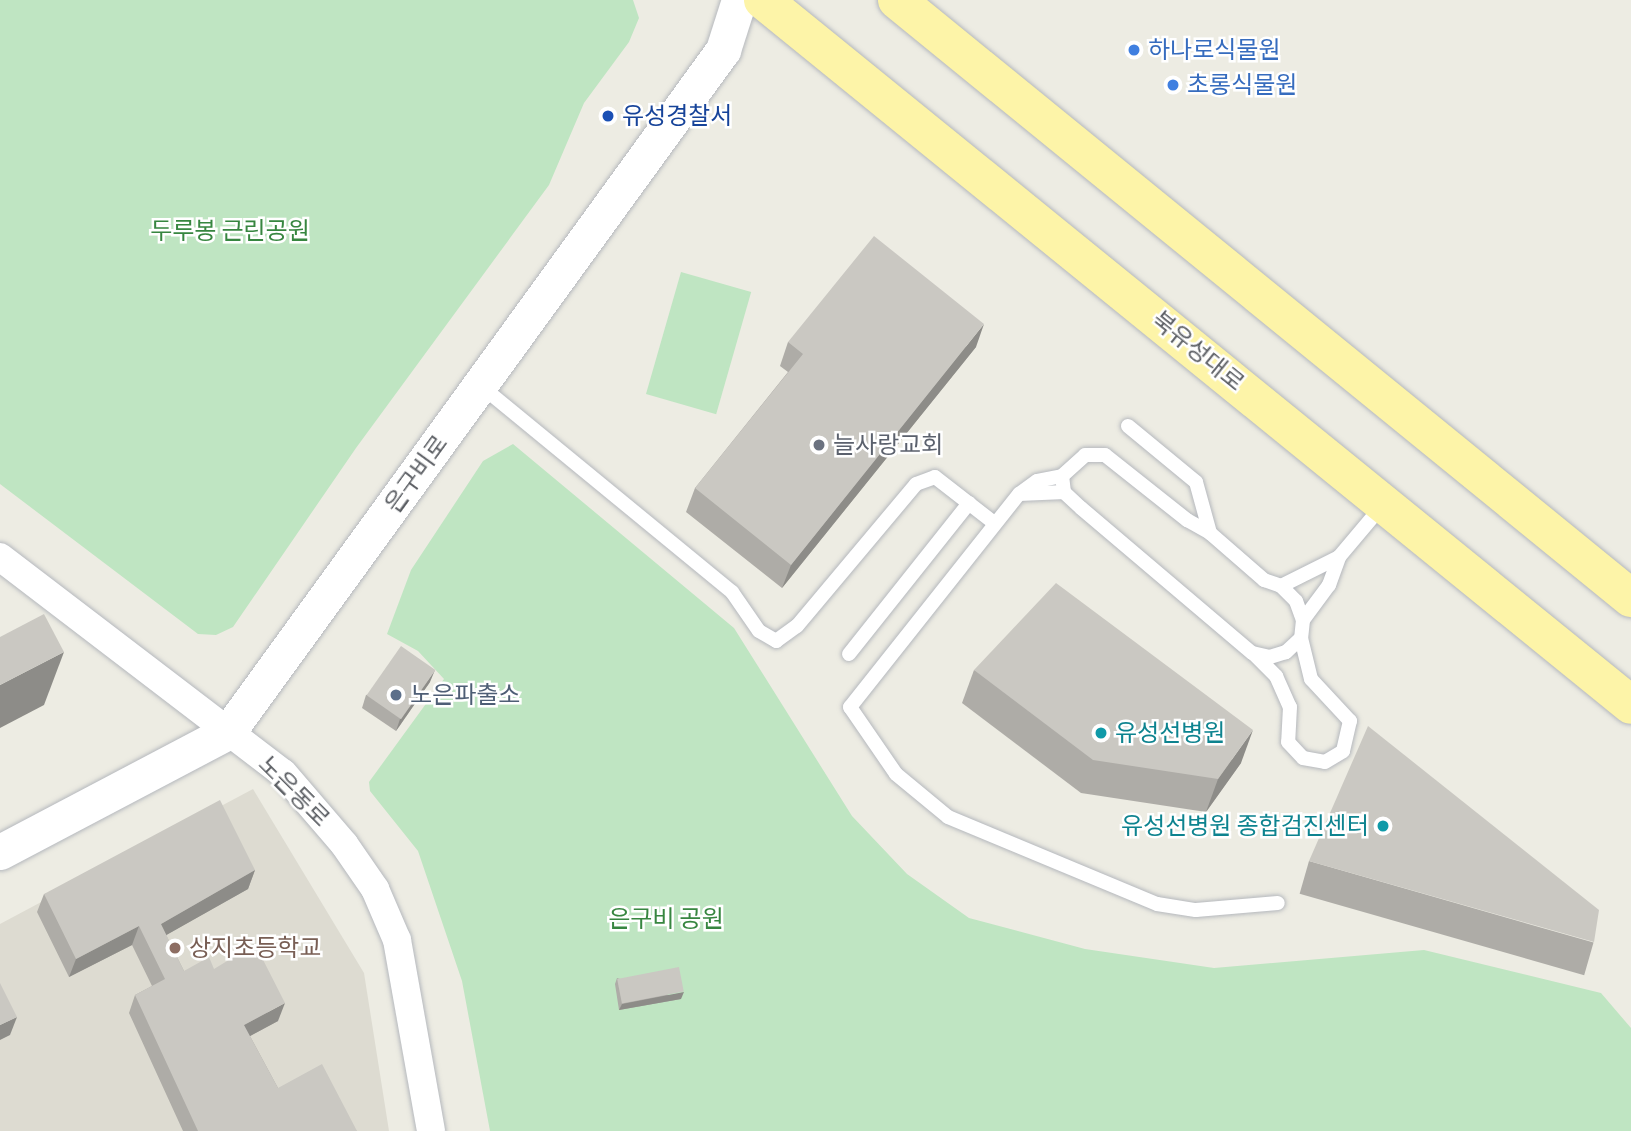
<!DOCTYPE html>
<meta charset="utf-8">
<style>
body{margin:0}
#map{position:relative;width:1631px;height:1131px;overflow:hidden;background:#edece3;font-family:"PT Sans Narrow","Noto Sans KR",sans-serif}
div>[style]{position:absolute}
.education>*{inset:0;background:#dddbd1}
.green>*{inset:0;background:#bfe5c2;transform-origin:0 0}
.roads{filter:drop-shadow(0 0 2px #b5b8bd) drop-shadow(0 0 2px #b5b8bd)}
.service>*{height:14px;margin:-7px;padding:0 7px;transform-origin:7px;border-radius:7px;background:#fff}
.minor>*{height:28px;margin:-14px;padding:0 14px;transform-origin:14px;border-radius:14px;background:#fff}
.tertiary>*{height:35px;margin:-17.5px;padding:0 17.5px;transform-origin:17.5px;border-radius:17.5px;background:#fff}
.primary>*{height:38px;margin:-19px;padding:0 19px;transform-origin:19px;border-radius:19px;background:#fdf4a8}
.wall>*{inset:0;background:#aeaca7;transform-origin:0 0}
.shaded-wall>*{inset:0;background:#8d8c88}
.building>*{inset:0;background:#cac8c2;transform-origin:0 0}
.dots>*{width:19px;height:19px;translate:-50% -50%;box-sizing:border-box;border:4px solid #fff;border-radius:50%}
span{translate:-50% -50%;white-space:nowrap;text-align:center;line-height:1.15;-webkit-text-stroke:5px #fff;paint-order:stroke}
.shop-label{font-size:24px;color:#366cbe}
.left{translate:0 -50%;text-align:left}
.transit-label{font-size:24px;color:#164399}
.park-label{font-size:24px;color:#378640}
.street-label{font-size:24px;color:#5b5e63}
.worship-label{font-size:24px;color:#5b616d}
.service-label{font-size:24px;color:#4e5e75}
.culture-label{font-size:24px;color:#0d838f}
.right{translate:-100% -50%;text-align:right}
.education-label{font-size:24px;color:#785e54}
</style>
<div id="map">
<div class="education">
<i style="clip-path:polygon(253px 789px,364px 973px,389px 1131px,0 1131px,0 924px)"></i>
</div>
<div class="green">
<i style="clip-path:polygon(0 0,633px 0,639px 18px,629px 42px,584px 103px,549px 185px,356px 448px,233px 627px,216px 635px,198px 634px,0 484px)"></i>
<i style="left:681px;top:272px;width:73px;height:127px;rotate:16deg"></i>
<i style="clip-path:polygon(513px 444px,734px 628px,852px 816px,907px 874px,969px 918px,1085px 949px,1214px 968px,1424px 950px,1601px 993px,1631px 1028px,1631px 1131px,490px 1131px,462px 981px,418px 851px,370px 791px,369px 782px,444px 679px,418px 651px,387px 634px,411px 570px,483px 461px)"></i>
</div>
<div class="roads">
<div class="service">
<i style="left:480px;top:385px;width:326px;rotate:39.4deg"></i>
<i style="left:732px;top:592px;width:47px;rotate:55.3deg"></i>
<i style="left:759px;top:631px;width:20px;rotate:30deg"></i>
<i style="left:776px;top:641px;width:26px;rotate:-36deg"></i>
<i style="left:797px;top:626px;width:185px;rotate:-50deg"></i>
<i style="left:916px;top:484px;width:20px;rotate:-20deg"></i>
<i style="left:935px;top:477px;width:75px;rotate:37.9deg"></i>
<i style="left:1128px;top:426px;width:88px;rotate:39.5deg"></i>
<i style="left:1196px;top:482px;width:53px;rotate:74.6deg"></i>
<i style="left:1085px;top:455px;width:20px"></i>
<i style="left:1105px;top:455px;width:105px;rotate:38.4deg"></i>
<i style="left:1187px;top:520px;width:26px;rotate:29deg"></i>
<i style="left:1210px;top:533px;width:72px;rotate:41deg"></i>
<i style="left:1264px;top:580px;width:18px;rotate:19deg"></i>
<i style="left:1281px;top:586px;width:21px;rotate:45deg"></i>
<i style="left:1296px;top:601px;width:20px;rotate:70deg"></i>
<i style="left:1303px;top:620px;width:18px;rotate:96deg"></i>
<i style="left:1301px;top:638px;width:21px;rotate:137deg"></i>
<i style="left:1286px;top:652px;width:17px;rotate:163deg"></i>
<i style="left:1270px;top:657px;width:18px;rotate:-167deg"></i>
<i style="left:1252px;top:653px;width:224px;rotate:-139.7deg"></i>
<i style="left:1081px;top:508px;width:23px;rotate:-137deg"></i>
<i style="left:1064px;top:492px;width:16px;rotate:-97deg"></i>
<i style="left:1062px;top:476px;width:31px;rotate:-42deg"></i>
<i style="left:1062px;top:476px;width:25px;rotate:169deg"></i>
<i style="left:1037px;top:481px;width:22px;rotate:144deg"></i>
<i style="left:1019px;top:494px;width:272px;rotate:128.4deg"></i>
<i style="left:850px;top:707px;width:81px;rotate:55.5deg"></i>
<i style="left:896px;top:774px;width:67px;rotate:39.6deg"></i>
<i style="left:948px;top:817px;width:226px;rotate:22.6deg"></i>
<i style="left:1157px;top:904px;width:39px;rotate:9deg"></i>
<i style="left:1196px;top:910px;width:82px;rotate:-4.9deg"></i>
<i style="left:1020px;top:494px;width:44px;rotate:-2.6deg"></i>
<i style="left:1281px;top:586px;width:65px;rotate:-26.6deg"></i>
<i style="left:1339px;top:557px;width:67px;rotate:-49.9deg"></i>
<i style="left:1303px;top:620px;width:44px;rotate:-53.4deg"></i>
<i style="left:1329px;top:585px;width:30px;rotate:-70deg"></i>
<i style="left:849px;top:654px;width:193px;rotate:-51.5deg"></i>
<i style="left:1255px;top:655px;width:30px;rotate:45deg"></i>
<i style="left:1276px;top:676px;width:34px;rotate:66deg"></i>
<i style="left:1290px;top:707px;width:35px;rotate:93deg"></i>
<i style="left:1288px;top:742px;width:22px;rotate:47deg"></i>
<i style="left:1303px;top:758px;width:22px;rotate:10deg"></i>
<i style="left:1325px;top:762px;width:21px;rotate:-31deg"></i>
<i style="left:1343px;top:751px;width:31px;rotate:-77deg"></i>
<i style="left:1350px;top:721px;width:57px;rotate:-132.9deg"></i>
<i style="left:1311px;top:679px;width:42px;rotate:-103.7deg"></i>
</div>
<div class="minor">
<i style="left:0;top:557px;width:356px;rotate:37.4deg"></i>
<i style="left:283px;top:773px;width:94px;rotate:49.3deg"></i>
<i style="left:344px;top:844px;width:55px;rotate:55.4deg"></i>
<i style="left:375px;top:889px;width:56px;rotate:66.7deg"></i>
<i style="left:397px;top:940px;width:194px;rotate:79.9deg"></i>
</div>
<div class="tertiary">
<i style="left:0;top:852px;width:258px;rotate:-27.8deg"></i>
<i style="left:228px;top:732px;width:843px;rotate:-54.03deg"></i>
<i style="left:723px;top:50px;width:52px;rotate:-72.3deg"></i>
</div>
<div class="primary">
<i style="left:763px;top:0;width:1118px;rotate:39.08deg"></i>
<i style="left:897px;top:0;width:947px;rotate:39.17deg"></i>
</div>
</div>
<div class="wall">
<i style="clip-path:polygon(788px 342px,976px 347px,782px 588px,686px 512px,695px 488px,788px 372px,780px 366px)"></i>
<i style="clip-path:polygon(974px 670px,1241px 763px,1206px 812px,1081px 793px,962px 703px)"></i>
<i style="clip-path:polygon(430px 682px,396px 731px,362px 708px,366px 695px)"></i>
<i style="left:1309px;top:861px;width:296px;height:34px;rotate:16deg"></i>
<i style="clip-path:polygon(255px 870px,248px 889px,166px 935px,184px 971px,214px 969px,278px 1021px,250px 1036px,278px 1088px,357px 1131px,183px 1131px,129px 1013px,135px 995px,152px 986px,132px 945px,69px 977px,37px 912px,44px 894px)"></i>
<i style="clip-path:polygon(617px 978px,681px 999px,619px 1010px,615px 984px)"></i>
</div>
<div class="shaded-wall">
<i style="clip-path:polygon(984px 324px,976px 347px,782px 588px,791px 565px)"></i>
<i style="clip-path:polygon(64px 652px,44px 705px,0 728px,0 685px)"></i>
<i style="clip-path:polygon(435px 670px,430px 682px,396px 731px,400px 719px)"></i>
<i style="clip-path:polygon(1253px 730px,1241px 763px,1206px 812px,1218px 779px)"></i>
<i style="clip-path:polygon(255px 870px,248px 889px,154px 942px,161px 924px)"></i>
<i style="clip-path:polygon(139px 926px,132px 945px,69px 977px,76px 959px)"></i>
<i style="clip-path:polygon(684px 992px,681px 999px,619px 1010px,622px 1004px)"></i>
<i style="clip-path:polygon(285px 1003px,278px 1021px,237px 1043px,244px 1025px)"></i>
<i style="clip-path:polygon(17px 1017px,10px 1035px,0 1040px,0 1025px)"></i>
</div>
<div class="building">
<i style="clip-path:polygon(874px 236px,984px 324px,791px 565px,695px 488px,803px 354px,788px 342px)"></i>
<i style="clip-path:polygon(1056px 583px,1253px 730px,1218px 779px,1093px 760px,974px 670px)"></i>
<i style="clip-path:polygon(44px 614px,64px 652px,0 685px,0 637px)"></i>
<i style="left:401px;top:646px;width:42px;height:60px;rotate:35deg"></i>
<i style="clip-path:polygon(1368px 726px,1599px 910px,1594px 942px,1309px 861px)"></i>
<i style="clip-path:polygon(220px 800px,255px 870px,161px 924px,184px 971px,209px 957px,214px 969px,255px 944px,285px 1003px,244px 1025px,278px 1088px,322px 1064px,357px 1131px,198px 1131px,135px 995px,165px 979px,139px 926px,76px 959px,44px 894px)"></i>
<i style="left:679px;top:967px;width:25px;height:63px;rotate:79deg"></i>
<i style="clip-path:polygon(0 983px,17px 1017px,0 1025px)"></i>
</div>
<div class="dots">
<i style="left:1134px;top:50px;background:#3f7fe0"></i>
<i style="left:1173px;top:85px;background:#3f7fe0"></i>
<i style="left:608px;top:116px;background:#1a4fb4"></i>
<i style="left:819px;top:445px;background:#6b7280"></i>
<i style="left:396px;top:695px;background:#5c6f8a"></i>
<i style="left:1101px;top:733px;background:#0f9aa8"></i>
<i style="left:1383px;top:826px;background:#0f9aa8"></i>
<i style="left:175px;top:948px;background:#8d6e63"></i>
</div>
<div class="shop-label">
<span class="left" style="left:1148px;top:50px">하나로식물원</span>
<span class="left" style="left:1187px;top:85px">초롱식물원</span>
</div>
<div class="transit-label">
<span class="left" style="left:622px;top:116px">유성경찰서</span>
</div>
<div class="park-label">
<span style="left:230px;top:231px">두루봉 근린공원</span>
<span style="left:666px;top:919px">은구비 공원</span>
</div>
<div class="street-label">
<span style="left:1198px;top:351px;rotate:39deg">북유성대로</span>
<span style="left:416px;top:474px;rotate:-54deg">은구비로</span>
<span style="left:294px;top:791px;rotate:45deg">노은동로</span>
</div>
<div class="worship-label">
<span class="left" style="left:833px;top:445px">늘사랑교회</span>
</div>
<div class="service-label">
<span class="left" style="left:410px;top:695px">노은파출소</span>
</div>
<div class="culture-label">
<span class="left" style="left:1115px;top:733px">유성선병원</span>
<span class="right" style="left:1369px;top:826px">유성선병원 종합검진센터</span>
</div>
<div class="education-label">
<span class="left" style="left:189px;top:948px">상지초등학교</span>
</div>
</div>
